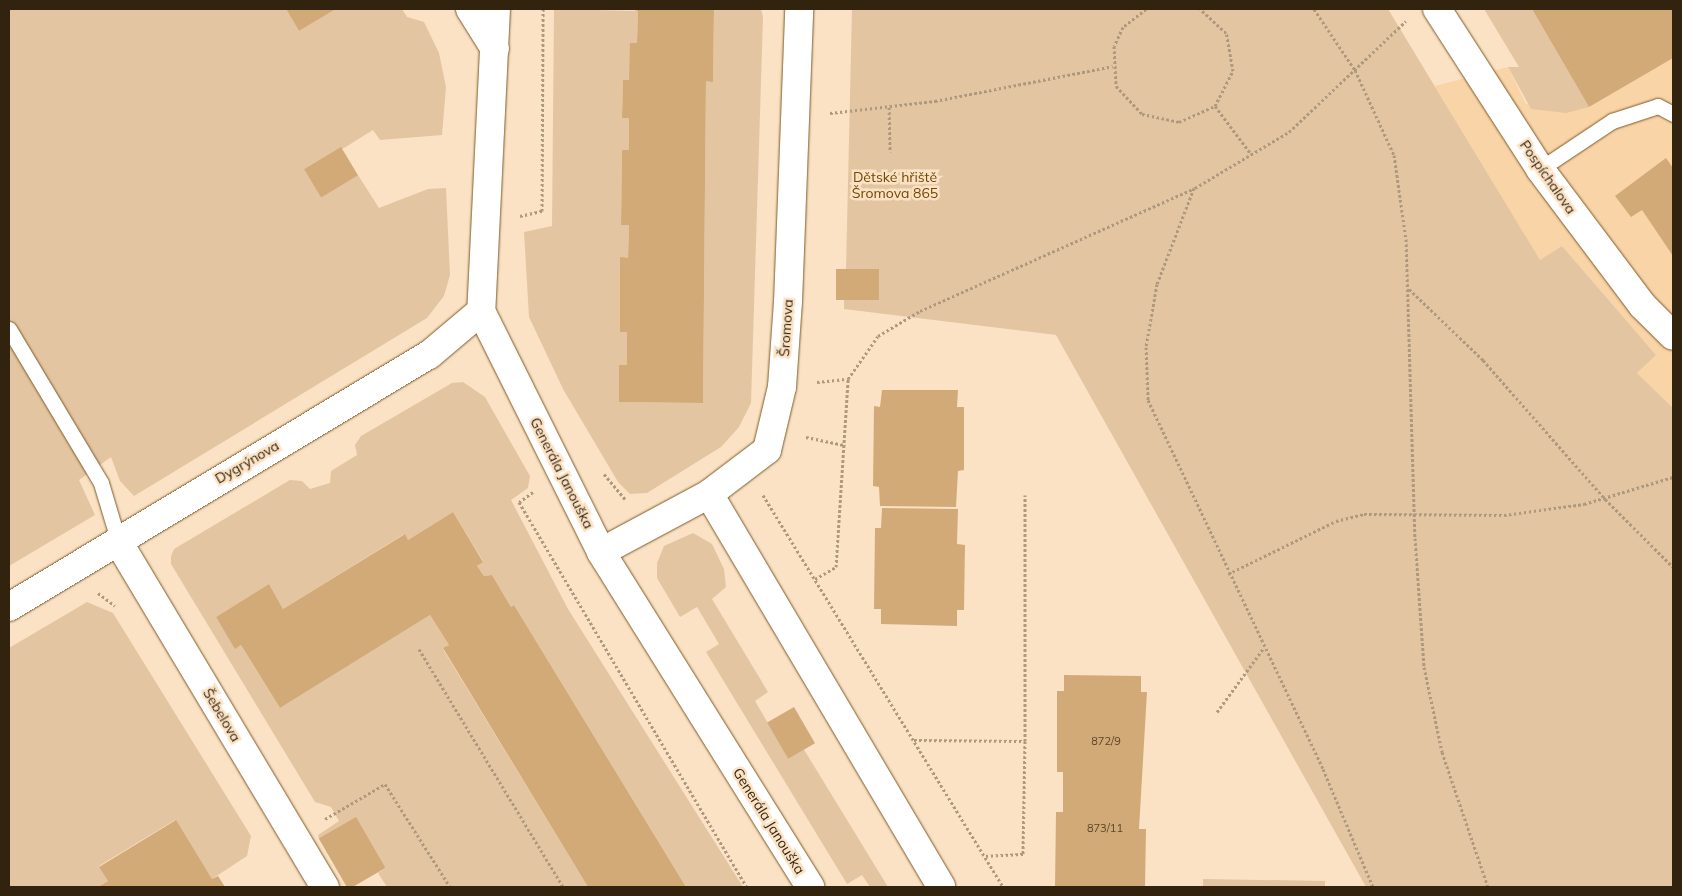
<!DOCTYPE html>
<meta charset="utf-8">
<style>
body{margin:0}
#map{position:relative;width:1682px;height:896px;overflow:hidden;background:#fbe2c4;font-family:Mulish,sans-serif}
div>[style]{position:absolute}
.built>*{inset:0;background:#f9d4a7}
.green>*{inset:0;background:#e4c5a1}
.building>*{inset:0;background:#d2aa78;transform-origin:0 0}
.path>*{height:3px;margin-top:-1.5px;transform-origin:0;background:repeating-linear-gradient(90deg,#ae997e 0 2.5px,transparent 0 5px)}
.roads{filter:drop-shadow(0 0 1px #7e5a29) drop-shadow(0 0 1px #7e5a29)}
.lane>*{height:15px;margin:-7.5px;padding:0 7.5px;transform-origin:7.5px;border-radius:7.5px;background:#fff}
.street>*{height:28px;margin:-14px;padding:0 14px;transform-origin:14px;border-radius:14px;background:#fff}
span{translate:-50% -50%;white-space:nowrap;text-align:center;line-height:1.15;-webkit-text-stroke:5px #fbe2c4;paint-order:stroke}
.number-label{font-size:11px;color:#5a4528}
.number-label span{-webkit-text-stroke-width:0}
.park-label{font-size:14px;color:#704803}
.street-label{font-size:14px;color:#32230e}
.frame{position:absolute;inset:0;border:10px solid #32230e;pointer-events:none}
</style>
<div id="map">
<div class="built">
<i style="clip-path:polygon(1532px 9px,1673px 9px,1673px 408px,1637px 373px,1656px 355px,1562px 246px,1540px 261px,1435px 86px,1508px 67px,1526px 104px,1589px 107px)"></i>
</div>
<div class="green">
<i style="clip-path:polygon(9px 9px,286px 9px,299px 31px,336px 9px,402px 9px,407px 17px,424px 22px,439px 53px,446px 87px,442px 135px,380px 140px,373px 130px,307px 171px,322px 196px,358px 175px,379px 208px,428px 189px,446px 188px,450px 275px,444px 296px,427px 318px,134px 496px,120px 481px,111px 457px,79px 480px,95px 515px,9px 566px)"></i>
<i style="clip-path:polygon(554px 9px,638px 11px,637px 43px,629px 80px,623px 81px,622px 117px,629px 118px,629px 150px,622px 151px,621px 224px,629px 225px,628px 258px,620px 258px,620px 332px,627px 332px,627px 365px,619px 365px,619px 402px,703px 403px,706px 81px,713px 81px,714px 9px,761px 9px,763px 17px,751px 403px,739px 427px,721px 447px,647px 493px,630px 494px,618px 482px,563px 389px,529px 317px,524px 232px,552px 226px)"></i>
<i style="clip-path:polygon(852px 9px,1388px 9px,1540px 260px,1562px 246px,1656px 355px,1637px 373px,1673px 408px,1673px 887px,1366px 887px,1056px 335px,844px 309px,844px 300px,879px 300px,879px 269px,846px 270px)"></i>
<i style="clip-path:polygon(1484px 9px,1532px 9px,1589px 107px,1566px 113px,1531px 109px,1508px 67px,1519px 67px)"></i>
<i style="clip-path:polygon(463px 382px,485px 397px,530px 476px,528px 488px,511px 500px,568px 609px,743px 887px,686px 887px,514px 605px,511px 607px,492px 575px,484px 576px,477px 566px,483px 561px,453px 512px,408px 540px,404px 534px,283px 609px,269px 584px,216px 617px,236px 648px,241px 645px,280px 708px,430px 615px,449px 645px,443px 649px,588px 887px,387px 887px,378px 873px,386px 868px,319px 839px,318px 835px,339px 821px,331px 807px,315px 802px,171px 564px,171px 556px,174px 549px,290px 480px,302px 481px,310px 489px,330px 483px,331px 471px,357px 455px,355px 445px,361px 436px,452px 383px)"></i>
<i style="clip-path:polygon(693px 533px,712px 544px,724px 569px,726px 587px,712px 599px,768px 692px,755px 701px,788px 757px,803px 748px,888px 887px,870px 887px,862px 875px,847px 884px,706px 652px,719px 644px,697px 607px,680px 617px,657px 578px,657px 563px,664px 546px)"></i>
<i style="clip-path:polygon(87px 602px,113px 613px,251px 836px,247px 856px,212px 879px,175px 820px,99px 866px,108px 881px,98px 887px,9px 887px,9px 648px)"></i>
<i style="clip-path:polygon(1203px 879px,1325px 881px,1325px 887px,1203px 887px)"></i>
</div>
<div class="building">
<i style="clip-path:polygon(286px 9px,336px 9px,299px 31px)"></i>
<i style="clip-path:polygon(630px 9px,714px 9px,713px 82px,706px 81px,703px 403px,619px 402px,619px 365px,627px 365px,627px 332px,620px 332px,620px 257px,628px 258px,629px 225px,621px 225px,622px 150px,629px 150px,629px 118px,622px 118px,623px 80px,629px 80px,630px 43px,637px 43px,638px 11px)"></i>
<i style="clip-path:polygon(1532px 9px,1673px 9px,1673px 58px,1589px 107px)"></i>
<i style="left:341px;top:147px;width:33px;height:43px;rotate:59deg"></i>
<i style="clip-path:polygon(1666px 158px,1673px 168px,1673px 256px,1642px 210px,1631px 217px,1615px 196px)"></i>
<i style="left:879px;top:269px;width:31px;height:43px;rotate:90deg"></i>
<i style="clip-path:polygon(882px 390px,958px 390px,957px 407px,964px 407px,964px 470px,958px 471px,956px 507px,880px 506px,879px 487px,873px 486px,874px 406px,880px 407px)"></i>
<i style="clip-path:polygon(882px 508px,958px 509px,957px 544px,965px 545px,964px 610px,957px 610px,957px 626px,881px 624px,881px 609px,874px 609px,875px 528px,881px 528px)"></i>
<i style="clip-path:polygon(453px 512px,483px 562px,477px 566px,484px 576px,492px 575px,511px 607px,514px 605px,686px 887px,588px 887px,443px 648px,449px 645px,430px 615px,280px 708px,241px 645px,235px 649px,216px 617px,269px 584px,283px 609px,405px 534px,408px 540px)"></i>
<i style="clip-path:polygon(1064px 675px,1141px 676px,1141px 692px,1147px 692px,1139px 829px,1146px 829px,1145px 887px,1055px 887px,1056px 812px,1063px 812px,1063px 772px,1057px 772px,1057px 691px,1064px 691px)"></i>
<i style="left:794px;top:707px;width:42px;height:31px;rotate:60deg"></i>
<i style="left:356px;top:817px;width:59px;height:43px;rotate:60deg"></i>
<i style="clip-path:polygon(176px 820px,212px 879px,218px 876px,225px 887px,98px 887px,108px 881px,99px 867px)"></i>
</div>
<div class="path">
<i style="left:1146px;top:9px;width:29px;rotate:142deg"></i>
<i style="left:1123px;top:27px;width:21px;rotate:115deg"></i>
<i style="left:1114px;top:46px;width:40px;rotate:87.1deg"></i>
<i style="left:1116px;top:86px;width:38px;rotate:47deg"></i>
<i style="left:1142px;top:114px;width:38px;rotate:12deg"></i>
<i style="left:1179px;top:122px;width:39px;rotate:-24deg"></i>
<i style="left:1215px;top:106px;width:39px;rotate:-63deg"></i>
<i style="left:1233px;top:71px;width:39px;rotate:-100deg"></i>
<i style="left:1226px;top:33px;width:35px;rotate:-137deg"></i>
<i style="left:1314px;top:9px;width:73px;rotate:56.1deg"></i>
<i style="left:1355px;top:70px;width:94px;rotate:65.4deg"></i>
<i style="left:1394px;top:155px;width:85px;rotate:81.9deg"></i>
<i style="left:1406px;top:239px;width:299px;rotate:88.3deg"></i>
<i style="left:1415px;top:538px;width:129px;rotate:86deg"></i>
<i style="left:1424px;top:667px;width:87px;rotate:78deg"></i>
<i style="left:1442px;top:752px;width:143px;rotate:71.2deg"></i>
<i style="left:1215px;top:106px;width:60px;rotate:53.1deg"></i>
<i style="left:889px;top:107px;width:45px;rotate:88.7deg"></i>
<i style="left:830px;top:113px;width:106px;rotate:-6.5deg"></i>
<i style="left:935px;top:101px;width:181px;rotate:-11.1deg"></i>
<i style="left:1194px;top:188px;width:103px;rotate:111.1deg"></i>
<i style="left:1157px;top:284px;width:64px;rotate:99.9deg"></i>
<i style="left:1146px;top:347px;width:53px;rotate:87.8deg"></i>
<i style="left:1148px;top:400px;width:408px;rotate:64.6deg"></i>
<i style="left:1323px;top:769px;width:128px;rotate:67deg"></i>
<i style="left:520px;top:216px;width:23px;rotate:-13deg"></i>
<i style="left:542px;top:211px;width:202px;rotate:-89.7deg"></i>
<i style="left:1409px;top:289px;width:103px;rotate:43.8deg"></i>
<i style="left:1483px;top:360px;width:185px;rotate:48.7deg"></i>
<i style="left:1605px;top:499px;width:96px;rotate:45deg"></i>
<i style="left:817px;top:382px;width:31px;rotate:-6deg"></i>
<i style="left:848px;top:379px;width:52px;rotate:-55.1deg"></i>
<i style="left:878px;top:336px;width:49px;rotate:-30.8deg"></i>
<i style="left:920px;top:311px;width:301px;rotate:-24.1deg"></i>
<i style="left:1195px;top:188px;width:109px;rotate:-30.8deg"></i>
<i style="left:1289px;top:132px;width:161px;rotate:-43.5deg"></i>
<i style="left:806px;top:437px;width:40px;rotate:12deg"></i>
<i style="left:604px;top:474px;width:33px;rotate:50deg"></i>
<i style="left:533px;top:492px;width:17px;rotate:144deg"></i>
<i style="left:519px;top:502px;width:447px;rotate:59.4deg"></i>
<i style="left:763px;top:495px;width:460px;rotate:58.5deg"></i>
<i style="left:1228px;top:574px;width:120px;rotate:-26.1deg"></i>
<i style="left:1336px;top:521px;width:29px;rotate:-14deg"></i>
<i style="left:1364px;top:514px;width:140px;rotate:0.4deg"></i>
<i style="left:1504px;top:515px;width:81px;rotate:-7.8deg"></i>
<i style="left:1584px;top:504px;width:93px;rotate:-16.9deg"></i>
<i style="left:815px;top:579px;width:24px;rotate:-30deg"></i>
<i style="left:836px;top:567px;width:188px;rotate:-86.3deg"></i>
<i style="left:98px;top:593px;width:21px;rotate:37deg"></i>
<i style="left:419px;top:649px;width:278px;rotate:58.8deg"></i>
<i style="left:1217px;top:712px;width:78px;rotate:-53.9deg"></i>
<i style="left:914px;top:740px;width:111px;rotate:0.5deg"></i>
<i style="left:1025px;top:741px;width:113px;rotate:91deg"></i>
<i style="left:1023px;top:854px;width:39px;rotate:177deg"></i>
<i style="left:1025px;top:741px;width:246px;rotate:-90deg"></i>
<i style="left:325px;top:819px;width:69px;rotate:-30.3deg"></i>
<i style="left:385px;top:784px;width:122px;rotate:57.7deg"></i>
</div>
<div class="roads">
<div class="lane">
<i style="left:1540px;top:169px;width:87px;rotate:-33.7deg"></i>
<i style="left:1612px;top:121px;width:48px;rotate:-18.1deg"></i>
<i style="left:1658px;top:106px;width:17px;rotate:28deg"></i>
<i style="left:9px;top:329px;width:179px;rotate:59.1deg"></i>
<i style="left:101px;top:483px;width:63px;rotate:73.3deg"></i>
</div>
<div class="street">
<i style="left:470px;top:9px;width:47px;rotate:58deg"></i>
<i style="left:496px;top:9px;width:302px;rotate:92.8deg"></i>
<i style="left:481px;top:311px;width:269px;rotate:63.5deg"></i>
<i style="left:601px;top:552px;width:395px;rotate:58deg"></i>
<i style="left:1437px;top:9px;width:190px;rotate:57.2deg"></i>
<i style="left:1540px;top:169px;width:171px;rotate:53.1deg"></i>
<i style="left:1643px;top:306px;width:42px;rotate:45deg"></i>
<i style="left:709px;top:494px;width:456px;rotate:59.4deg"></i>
<i style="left:119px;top:543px;width:401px;rotate:59.1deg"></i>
<i style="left:601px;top:552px;width:123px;rotate:-28.2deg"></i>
<i style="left:709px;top:494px;width:73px;rotate:-37.2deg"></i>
<i style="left:767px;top:450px;width:65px;rotate:-76.6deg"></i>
<i style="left:782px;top:387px;width:85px;rotate:-86deg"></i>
<i style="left:788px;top:302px;width:293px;rotate:-87.8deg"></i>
<i style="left:9px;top:607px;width:490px;rotate:-31deg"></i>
<i style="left:429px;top:355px;width:68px;rotate:-40.2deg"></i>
</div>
</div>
<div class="number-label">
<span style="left:1106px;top:741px">872/9</span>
<span style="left:1105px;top:828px">873/11</span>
</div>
<div class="park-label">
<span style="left:895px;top:185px">Dětské hřiště<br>Šromova 865</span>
</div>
<div class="street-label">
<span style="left:1548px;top:177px;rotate:55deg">Pospíchalova</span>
<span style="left:786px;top:328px;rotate:-86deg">Šromova</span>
<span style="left:247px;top:462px;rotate:-30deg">Dygrýnova</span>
<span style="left:562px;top:473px;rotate:63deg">Generála Janouška</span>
<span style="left:222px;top:715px;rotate:59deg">Šebelova</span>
<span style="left:769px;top:821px;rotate:58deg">Generála Janouška</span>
</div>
<div class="frame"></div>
</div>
